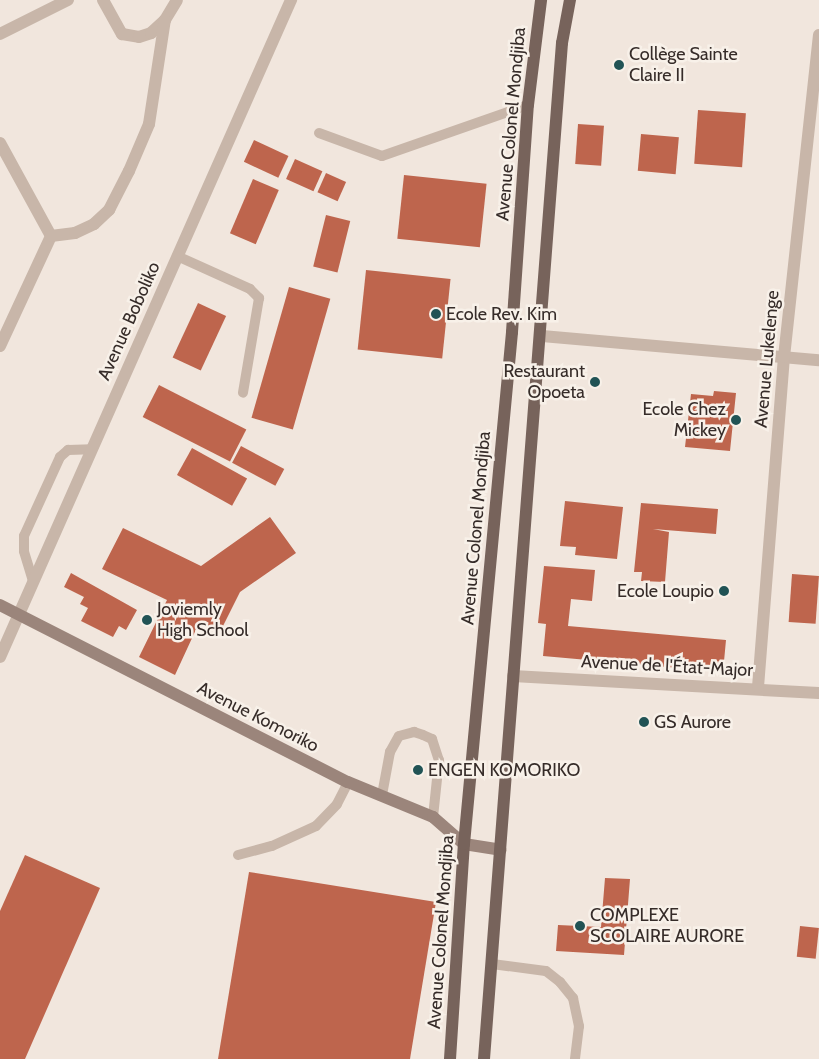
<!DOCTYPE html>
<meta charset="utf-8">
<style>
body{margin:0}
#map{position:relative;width:819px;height:1059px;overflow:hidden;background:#f1e6dd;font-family:Cabin,sans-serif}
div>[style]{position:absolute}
.building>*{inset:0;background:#be654d;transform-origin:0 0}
.lane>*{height:10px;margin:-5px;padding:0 5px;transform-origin:5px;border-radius:5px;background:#c8b6a9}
.street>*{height:12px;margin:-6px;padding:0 6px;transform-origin:6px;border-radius:6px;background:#c8b6a9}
.secondary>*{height:12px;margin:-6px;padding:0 6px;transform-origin:6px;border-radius:6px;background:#9b857b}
.primary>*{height:12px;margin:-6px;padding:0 6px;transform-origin:6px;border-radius:6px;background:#77635b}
.dots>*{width:14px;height:14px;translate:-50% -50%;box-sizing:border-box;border:2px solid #f8f1e9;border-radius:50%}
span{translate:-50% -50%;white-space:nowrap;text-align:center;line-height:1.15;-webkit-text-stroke:5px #f8f1e9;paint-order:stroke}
.poi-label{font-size:18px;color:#362c29}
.left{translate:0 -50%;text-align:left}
.right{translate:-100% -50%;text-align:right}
.street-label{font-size:18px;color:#362c29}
</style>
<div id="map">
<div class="building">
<i style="left:698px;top:110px;width:48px;height:54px;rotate:4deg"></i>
<i style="left:578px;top:124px;width:26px;height:40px;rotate:4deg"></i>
<i style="left:641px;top:134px;width:38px;height:37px;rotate:5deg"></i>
<i style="left:254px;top:140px;width:38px;height:24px;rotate:25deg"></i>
<i style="left:295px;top:159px;width:30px;height:22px;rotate:24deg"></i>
<i style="left:326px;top:173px;width:22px;height:21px;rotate:24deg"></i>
<i style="left:404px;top:175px;width:83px;height:64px;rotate:6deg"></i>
<i style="left:253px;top:179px;width:28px;height:59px;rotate:23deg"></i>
<i style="left:326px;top:215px;width:25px;height:53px;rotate:14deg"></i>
<i style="left:366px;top:270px;width:85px;height:80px;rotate:6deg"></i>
<i style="left:289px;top:287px;width:43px;height:136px;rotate:16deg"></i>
<i style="left:198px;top:303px;width:31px;height:60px;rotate:25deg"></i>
<i style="left:159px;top:385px;width:98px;height:36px;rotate:27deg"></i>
<i style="clip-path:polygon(714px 391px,736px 393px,730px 451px,685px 447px,691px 394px,713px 396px)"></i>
<i style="left:241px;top:446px;width:49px;height:19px;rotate:28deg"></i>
<i style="left:192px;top:448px;width:63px;height:31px;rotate:29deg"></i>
<i style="clip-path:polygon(565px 501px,623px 507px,617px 559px,575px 555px,576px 547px,560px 546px)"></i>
<i style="clip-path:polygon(641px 503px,718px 509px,716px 534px,653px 529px,669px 532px,665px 582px,641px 581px,642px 572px,634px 572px)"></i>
<i style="clip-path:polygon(270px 517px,296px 553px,240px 592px,219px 634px,199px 623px,175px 675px,139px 657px,167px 600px,102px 569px,123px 528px,201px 566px)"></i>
<i style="clip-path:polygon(544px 566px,595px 570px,592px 601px,571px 599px,568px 626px,726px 640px,723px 672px,543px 656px,546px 624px,538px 623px)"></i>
<i style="clip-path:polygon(71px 573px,137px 610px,126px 630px,119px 626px,113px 637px,81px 621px,88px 608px,80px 604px,84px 597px,64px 587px)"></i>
<i style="left:792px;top:574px;width:27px;height:48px;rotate:4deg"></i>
<i style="clip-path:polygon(25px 855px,100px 888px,25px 1059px,0 1059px,0 911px)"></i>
<i style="clip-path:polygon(249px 872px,436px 902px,410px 1059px,218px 1059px)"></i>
<i style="clip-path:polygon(605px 878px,630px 879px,624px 955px,556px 951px,558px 925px,601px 927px)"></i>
<i style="left:800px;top:926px;width:19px;height:31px;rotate:6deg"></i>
</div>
<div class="lane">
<i style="left:319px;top:133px;width:67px;rotate:20.1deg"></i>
<i style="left:382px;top:156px;width:155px;rotate:-19.3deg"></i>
<i style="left:177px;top:256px;width:80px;rotate:24.3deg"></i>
<i style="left:250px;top:289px;width:13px;rotate:45deg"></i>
<i style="left:259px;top:298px;width:96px;rotate:99.6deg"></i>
<i style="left:33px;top:581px;width:31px;rotate:-107deg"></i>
<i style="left:24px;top:551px;width:15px;rotate:-90deg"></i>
<i style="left:24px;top:536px;width:87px;rotate:-65.5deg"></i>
<i style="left:60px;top:457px;width:11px;rotate:-41deg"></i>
<i style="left:68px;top:450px;width:23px;rotate:-2deg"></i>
<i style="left:382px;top:795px;width:44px;rotate:-79.5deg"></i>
<i style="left:390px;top:752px;width:18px;rotate:-61deg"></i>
<i style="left:399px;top:736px;width:16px;rotate:-15deg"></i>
<i style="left:414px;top:732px;width:9px;rotate:18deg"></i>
<i style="left:423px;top:735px;width:10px;rotate:24deg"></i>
<i style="left:432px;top:739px;width:22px;rotate:72deg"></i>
<i style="left:439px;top:760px;width:57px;rotate:96deg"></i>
<i style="left:238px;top:855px;width:35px;rotate:-15deg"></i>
<i style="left:272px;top:846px;width:48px;rotate:-24.4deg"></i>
<i style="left:316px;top:826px;width:30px;rotate:-46deg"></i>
<i style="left:337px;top:804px;width:25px;rotate:-63deg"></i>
<i style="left:492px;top:964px;width:54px;rotate:7.4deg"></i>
<i style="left:546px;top:971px;width:18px;rotate:38deg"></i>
<i style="left:560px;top:982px;width:21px;rotate:51deg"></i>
<i style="left:573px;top:998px;width:29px;rotate:78deg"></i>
<i style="left:579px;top:1026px;width:33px;rotate:97deg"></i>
</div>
<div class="street">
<i style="left:103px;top:0;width:39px;rotate:61deg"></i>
<i style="left:122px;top:34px;width:17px;rotate:10deg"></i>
<i style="left:139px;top:37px;width:13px;rotate:-18deg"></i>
<i style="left:151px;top:33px;width:19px;rotate:-43deg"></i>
<i style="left:165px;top:20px;width:23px;rotate:-59deg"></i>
<i style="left:0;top:34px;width:76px;rotate:-26.6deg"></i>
<i style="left:0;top:143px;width:106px;rotate:61.3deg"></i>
<i style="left:542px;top:336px;width:278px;rotate:5deg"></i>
<i style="left:0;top:346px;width:121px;rotate:-65.1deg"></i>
<i style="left:51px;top:236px;width:24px;rotate:-7deg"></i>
<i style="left:75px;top:233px;width:21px;rotate:-25deg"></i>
<i style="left:94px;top:224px;width:21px;rotate:-43deg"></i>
<i style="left:109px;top:210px;width:44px;rotate:-62.9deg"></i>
<i style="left:129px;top:171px;width:51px;rotate:-66.9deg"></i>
<i style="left:149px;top:124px;width:105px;rotate:-81.3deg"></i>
<i style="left:0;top:657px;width:719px;rotate:-66.11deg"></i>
<i style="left:513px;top:676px;width:306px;rotate:3.2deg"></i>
<i style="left:758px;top:687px;width:331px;rotate:-85.5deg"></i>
<i style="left:784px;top:357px;width:324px;rotate:-83.8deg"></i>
</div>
<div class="secondary">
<i style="left:0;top:605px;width:390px;rotate:27deg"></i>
<i style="left:348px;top:782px;width:92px;rotate:22.4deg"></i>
<i style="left:433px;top:817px;width:41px;rotate:41.1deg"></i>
<i style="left:464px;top:844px;width:37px;rotate:9deg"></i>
</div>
<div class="primary">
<i style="left:450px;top:1059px;width:215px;rotate:-86.3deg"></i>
<i style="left:464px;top:844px;width:514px;rotate:-84.64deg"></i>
<i style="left:512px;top:332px;width:228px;rotate:-86deg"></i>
<i style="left:528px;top:105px;width:106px;rotate:-82.9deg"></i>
<i style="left:484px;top:1059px;width:1019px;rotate:-85.61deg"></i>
<i style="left:562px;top:43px;width:44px;rotate:-79.5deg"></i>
</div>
<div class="dots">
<i style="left:619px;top:65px;background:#215355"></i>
<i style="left:436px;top:314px;background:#215355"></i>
<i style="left:595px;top:382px;background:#215355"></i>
<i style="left:736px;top:420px;background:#215355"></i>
<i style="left:724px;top:591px;background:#215355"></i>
<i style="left:147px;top:620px;background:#215355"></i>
<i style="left:644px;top:722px;background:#215355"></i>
<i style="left:418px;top:770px;background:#215355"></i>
<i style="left:580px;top:926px;background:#215355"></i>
</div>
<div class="poi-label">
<span class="left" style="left:629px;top:65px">Collège Sainte<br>Claire II</span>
<span class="left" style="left:446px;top:314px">Ecole Rev. Kim</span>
<span class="right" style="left:585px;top:382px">Restaurant<br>Opoeta</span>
<span class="right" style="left:726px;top:420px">Ecole Chez<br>Mickey</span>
<span class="right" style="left:714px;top:591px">Ecole Loupio</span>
<span class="left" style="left:157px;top:620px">Joviemly<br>High School</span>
<span class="left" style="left:654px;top:722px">GS Aurore</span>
<span class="left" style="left:428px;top:770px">ENGEN KOMORIKO</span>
<span class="left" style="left:590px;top:926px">COMPLEXE<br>SCOLAIRE AURORE</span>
</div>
<div class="street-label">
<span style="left:511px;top:124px;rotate:-85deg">Avenue Colonel Mondjiba</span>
<span style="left:129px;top:321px;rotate:-66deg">Avenue Boboliko</span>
<span style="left:767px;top:359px;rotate:-85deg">Avenue Lukelenge</span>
<span style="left:476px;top:528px;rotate:-85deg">Avenue Colonel Mondjiba</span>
<span style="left:667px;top:666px;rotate:3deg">Avenue de l'État-Major</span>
<span style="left:258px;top:717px;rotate:27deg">Avenue Komoriko</span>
<span style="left:441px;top:932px;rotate:-86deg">Avenue Colonel Mondjiba</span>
</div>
</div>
